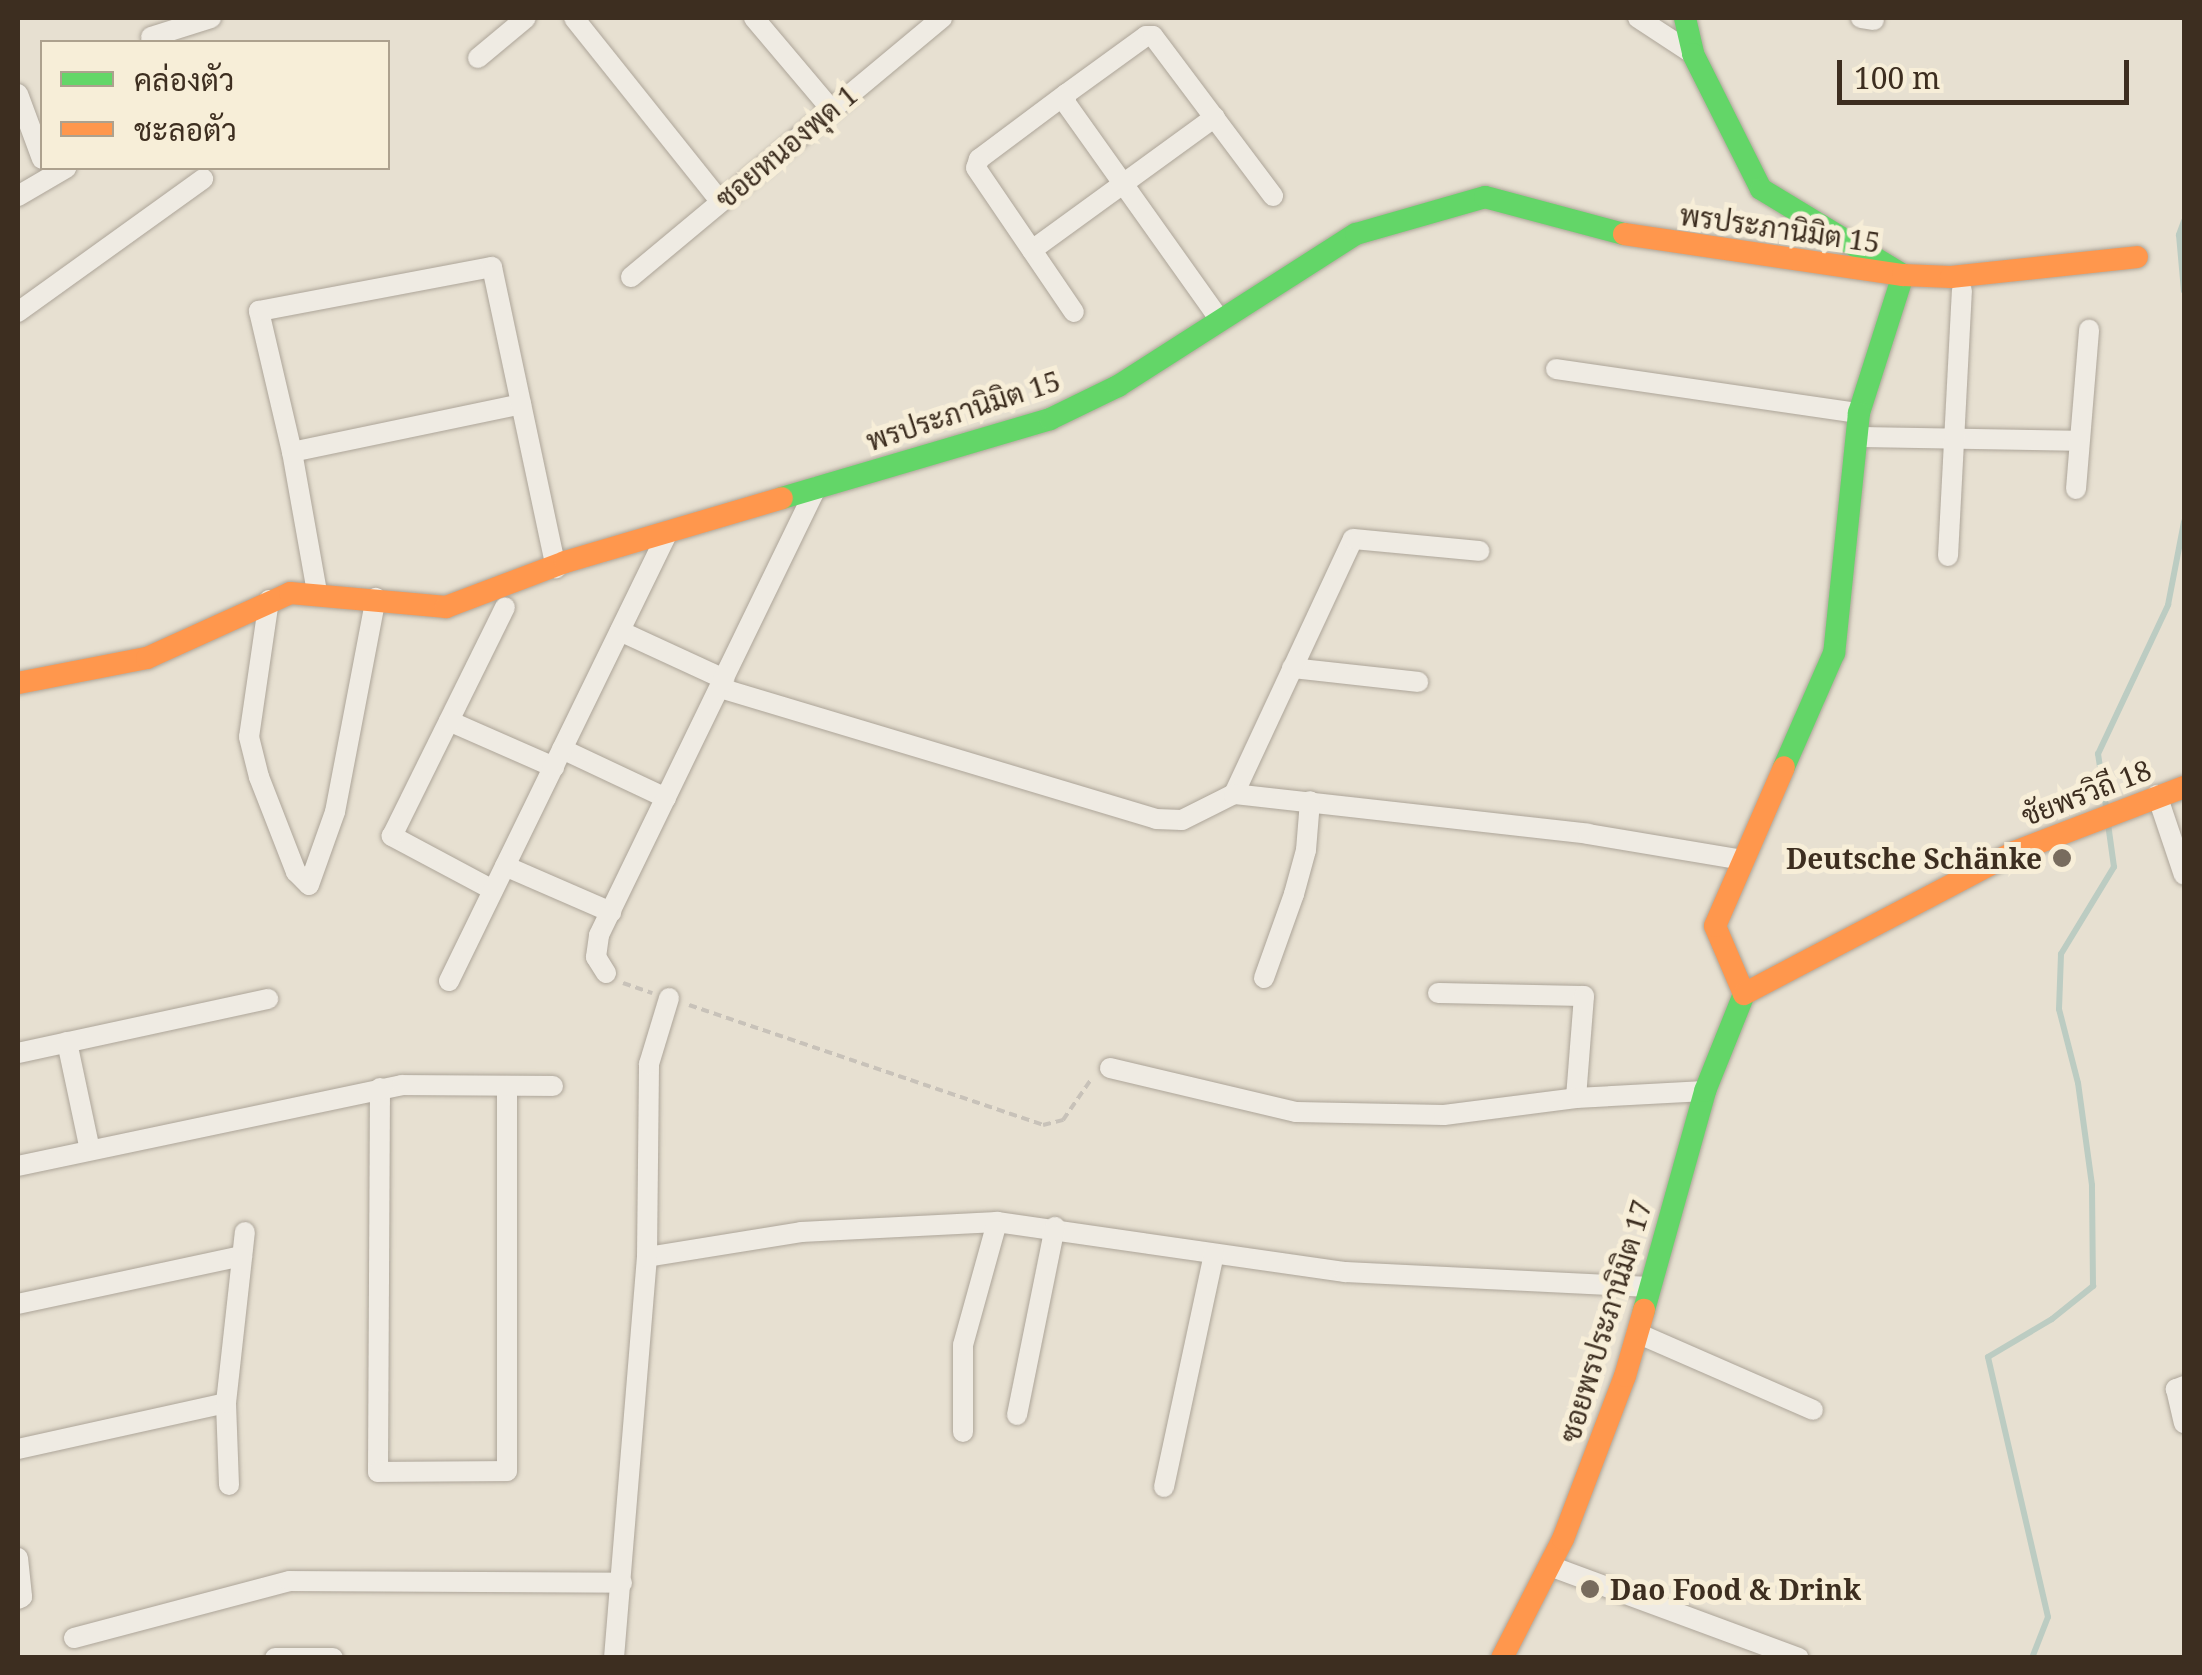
<!DOCTYPE html>
<meta charset="utf-8">
<style>
body{margin:0}
#map{position:relative;width:2202px;height:1675px;overflow:hidden;background:#e7e0d1;font-family:"Noto Serif",Sarabun,serif}
div>[style]{position:absolute}
.stream>*{height:6px;margin:-3px;padding:0 3px;transform-origin:3px;border-radius:3px;background:#bcccc2}
.path>*{height:4px;margin-top:-2px;transform-origin:0;background:repeating-linear-gradient(90deg,#c8c2b9 0 8px,transparent 0 13px)}
.roads{filter:drop-shadow(0 0 2px #ada599) drop-shadow(0 0 2px #ada599)}
.street>*{height:20px;margin:-10px;padding:0 10px;transform-origin:10px;border-radius:10px;background:#efebe3}
.fast>*{height:22px;margin:-11px;padding:0 11px;transform-origin:11px;border-radius:11px;background:#63d668}
.slow>*{height:22px;margin:-11px;padding:0 11px;transform-origin:11px;border-radius:11px;background:#ff974d}
.dots>*{width:28px;height:28px;translate:-50% -50%;box-sizing:border-box;border:5px solid #f7eed8;border-radius:50%}
span{translate:-50% -50%;white-space:nowrap;text-align:center;line-height:1.15;-webkit-text-stroke:10px #f7eed8;paint-order:stroke}
.street-label{font-size:28px;color:#3d2e20}
.poi-label{font-size:28px;color:#3d2e20;font-weight:700}
.right{translate:-100% -50%;text-align:right}
.left{translate:0 -50%;text-align:left}
.frame{position:absolute;inset:0;border:20px solid #3d2e20;pointer-events:none}
.legend{position:absolute;left:40px;top:40px;width:350px;height:130px;box-sizing:border-box;background:#f7eed8;border:2px solid #ada18e;margin:0;padding:12px 18px;list-style:none;font-size:30px;color:#3d2e20}
.legend li{display:flex;align-items:center;gap:20px;height:50px}
.legend b{width:50px;border:2px solid #ada18e}
.scale{position:absolute;left:1837px;top:60px;width:292px;height:45px;box-sizing:border-box;border:5px solid #3d2e20;border-top:0;padding-left:12px;font-size:30px;line-height:35px;white-space:nowrap;color:#3d2e20;-webkit-text-stroke:8px #f7eed8;paint-order:stroke}
</style>
<div id="map">
<div class="stream">
<i style="left:2184px;top:221px;width:15px;rotate:110deg"></i>
<i style="left:2179px;top:235px;width:56px;rotate:84.9deg"></i>
<i style="left:2106px;top:806px;width:53px;rotate:-98.7deg"></i>
<i style="left:2098px;top:754px;width:165px;rotate:-64.8deg"></i>
<i style="left:2168px;top:605px;width:85px;rotate:-79.1deg"></i>
<i style="left:2032px;top:1658px;width:44px;rotate:-68.7deg"></i>
<i style="left:2048px;top:1617px;width:267px;rotate:-103deg"></i>
<i style="left:1988px;top:1357px;width:74px;rotate:-30.7deg"></i>
<i style="left:2052px;top:1319px;width:53px;rotate:-38.8deg"></i>
<i style="left:2093px;top:1286px;width:101px;rotate:-90.6deg"></i>
<i style="left:2092px;top:1185px;width:103px;rotate:-97.8deg"></i>
<i style="left:2078px;top:1083px;width:76px;rotate:-104.4deg"></i>
<i style="left:2059px;top:1009px;width:55px;rotate:-87.9deg"></i>
<i style="left:2061px;top:954px;width:102px;rotate:-58.7deg"></i>
<i style="left:2114px;top:867px;width:43px;rotate:-97.9deg"></i>
</div>
<div class="path">
<i style="left:623px;top:983px;width:31px;rotate:19deg"></i>
<i style="left:689px;top:1005px;width:374px;rotate:18.7deg"></i>
<i style="left:1043px;top:1125px;width:21px;rotate:-14deg"></i>
<i style="left:1063px;top:1120px;width:51px;rotate:-55.4deg"></i>
</div>
<div class="roads">
<div class="street">
<i style="left:574px;top:18px;width:234px;rotate:51.4deg"></i>
<i style="left:754px;top:18px;width:119px;rotate:49.8deg"></i>
<i style="left:1638px;top:18px;width:66px;rotate:33.2deg"></i>
<i style="left:1861px;top:18px;width:13px;rotate:9deg"></i>
<i style="left:151px;top:37px;width:63px;rotate:-17.6deg"></i>
<i style="left:478px;top:58px;width:62px;rotate:-39.8deg"></i>
<i style="left:18px;top:94px;width:69px;rotate:69.7deg"></i>
<i style="left:1066px;top:94px;width:109px;rotate:143.2deg"></i>
<i style="left:979px;top:159px;width:9px;rotate:108deg"></i>
<i style="left:976px;top:168px;width:174px;rotate:55.8deg"></i>
<i style="left:18px;top:196px;width:56px;rotate:-30.3deg"></i>
<i style="left:1032px;top:250px;width:226px;rotate:-36deg"></i>
<i style="left:631px;top:277px;width:405px;rotate:-39.8deg"></i>
<i style="left:18px;top:312px;width:228px;rotate:-35.7deg"></i>
<i style="left:1220px;top:320px;width:266px;rotate:-125.4deg"></i>
<i style="left:1066px;top:103px;width:9px;rotate:-90deg"></i>
<i style="left:1066px;top:94px;width:99px;rotate:-35.9deg"></i>
<i style="left:1146px;top:36px;width:7px"></i>
<i style="left:1153px;top:36px;width:200px;rotate:53.1deg"></i>
<i style="left:1556px;top:369px;width:306px;rotate:8.3deg"></i>
<i style="left:1857px;top:437px;width:222px;rotate:1deg"></i>
<i style="left:292px;top:452px;width:234px;rotate:-11.8deg"></i>
<i style="left:2076px;top:489px;width:160px;rotate:-85.3deg"></i>
<i style="left:1948px;top:556px;width:266px;rotate:-87deg"></i>
<i style="left:317px;top:592px;width:142px;rotate:-100.1deg"></i>
<i style="left:292px;top:452px;width:145px;rotate:-103.2deg"></i>
<i style="left:259px;top:311px;width:237px;rotate:-10.7deg"></i>
<i style="left:492px;top:267px;width:308px;rotate:78deg"></i>
<i style="left:269px;top:600px;width:138px;rotate:98.3deg"></i>
<i style="left:249px;top:737px;width:41px;rotate:76deg"></i>
<i style="left:259px;top:777px;width:102px;rotate:68.7deg"></i>
<i style="left:296px;top:872px;width:18px;rotate:45deg"></i>
<i style="left:309px;top:885px;width:77px;rotate:-70.4deg"></i>
<i style="left:335px;top:812px;width:218px;rotate:-79.2deg"></i>
<i style="left:620px;top:631px;width:115px;rotate:24.8deg"></i>
<i style="left:1292px;top:668px;width:127px;rotate:6.3deg"></i>
<i style="left:720px;top:688px;width:455px;rotate:16.7deg"></i>
<i style="left:1156px;top:819px;width:26px;rotate:2deg"></i>
<i style="left:1182px;top:820px;width:58px;rotate:-26.6deg"></i>
<i style="left:1234px;top:794px;width:281px;rotate:-65deg"></i>
<i style="left:1353px;top:539px;width:127px;rotate:5.4deg"></i>
<i style="left:449px;top:721px;width:115px;rotate:23.7deg"></i>
<i style="left:562px;top:749px;width:115px;rotate:25.2deg"></i>
<i style="left:1234px;top:794px;width:356px;rotate:6.4deg"></i>
<i style="left:1588px;top:834px;width:157px;rotate:9.5deg"></i>
<i style="left:2157px;top:795px;width:84px;rotate:71.4deg"></i>
<i style="left:505px;top:866px;width:116px;rotate:23.5deg"></i>
<i style="left:493px;top:890px;width:115px;rotate:-151.9deg"></i>
<i style="left:392px;top:836px;width:255px;rotate:-63.7deg"></i>
<i style="left:606px;top:973px;width:19px;rotate:-122deg"></i>
<i style="left:596px;top:957px;width:22px;rotate:-82deg"></i>
<i style="left:599px;top:935px;width:498px;rotate:-64.1deg"></i>
<i style="left:1264px;top:978px;width:89px;rotate:-70.3deg"></i>
<i style="left:1294px;top:894px;width:46px;rotate:-74.7deg"></i>
<i style="left:1306px;top:850px;width:49px;rotate:-85.3deg"></i>
<i style="left:449px;top:981px;width:500px;rotate:-64deg"></i>
<i style="left:1438px;top:993px;width:146px;rotate:1.2deg"></i>
<i style="left:1584px;top:996px;width:102px;rotate:94.5deg"></i>
<i style="left:67px;top:1042px;width:110px;rotate:78deg"></i>
<i style="left:18px;top:1053px;width:256px;rotate:-12.2deg"></i>
<i style="left:1110px;top:1068px;width:191px;rotate:13.3deg"></i>
<i style="left:1296px;top:1112px;width:148px;rotate:1.2deg"></i>
<i style="left:1444px;top:1115px;width:133px;rotate:-7.3deg"></i>
<i style="left:1576px;top:1098px;width:129px;rotate:-3.1deg"></i>
<i style="left:380px;top:1088px;width:384px;rotate:90.3deg"></i>
<i style="left:378px;top:1472px;width:129px;rotate:-0.4deg"></i>
<i style="left:507px;top:1471px;width:385px;rotate:-90deg"></i>
<i style="left:18px;top:1166px;width:392px;rotate:-11.9deg"></i>
<i style="left:402px;top:1085px;width:151px;rotate:0.4deg"></i>
<i style="left:647px;top:1257px;width:156px;rotate:-9.2deg"></i>
<i style="left:801px;top:1232px;width:196px;rotate:-2.9deg"></i>
<i style="left:997px;top:1222px;width:352px;rotate:8.2deg"></i>
<i style="left:1345px;top:1272px;width:305px;rotate:2.8deg"></i>
<i style="left:18px;top:1304px;width:229px;rotate:-12.1deg"></i>
<i style="left:1637px;top:1333px;width:192px;rotate:23.6deg"></i>
<i style="left:2184px;top:1386px;width:9px;rotate:159deg"></i>
<i style="left:2176px;top:1389px;width:35px;rotate:77deg"></i>
<i style="left:1017px;top:1415px;width:192px;rotate:-78.6deg"></i>
<i style="left:963px;top:1432px;width:87px;rotate:-90deg"></i>
<i style="left:963px;top:1345px;width:128px;rotate:-74.5deg"></i>
<i style="left:18px;top:1449px;width:213px;rotate:-12.5deg"></i>
<i style="left:229px;top:1485px;width:82px;rotate:-92.1deg"></i>
<i style="left:226px;top:1403px;width:172px;rotate:-83.7deg"></i>
<i style="left:1164px;top:1487px;width:238px;rotate:-77.9deg"></i>
<i style="left:18px;top:1558px;width:39px;rotate:84deg"></i>
<i style="left:22px;top:1597px;width:4px;rotate:153deg"></i>
<i style="left:1550px;top:1566px;width:265px;rotate:20.3deg"></i>
<i style="left:74px;top:1638px;width:223px;rotate:-14.8deg"></i>
<i style="left:290px;top:1581px;width:332px;rotate:0.3deg"></i>
<i style="left:275px;top:1658px;width:58px"></i>
<i style="left:614px;top:1658px;width:402px;rotate:-85.3deg"></i>
<i style="left:647px;top:1257px;width:193px;rotate:-89.4deg"></i>
<i style="left:649px;top:1064px;width:69px;rotate:-73.1deg"></i>
</div>
<div class="fast">
<i style="left:1685px;top:18px;width:37px;rotate:77deg"></i>
<i style="left:1693px;top:54px;width:151px;rotate:63.3deg"></i>
<i style="left:1761px;top:189px;width:166px;rotate:31.2deg"></i>
<i style="left:1903px;top:275px;width:145px;rotate:107.7deg"></i>
<i style="left:1859px;top:413px;width:241px;rotate:95.9deg"></i>
<i style="left:1834px;top:653px;width:124px;rotate:113.7deg"></i>
<i style="left:782px;top:498px;width:279px;rotate:-16.4deg"></i>
<i style="left:1050px;top:419px;width:76px;rotate:-25.9deg"></i>
<i style="left:1118px;top:386px;width:282px;rotate:-32.6deg"></i>
<i style="left:1356px;top:234px;width:134px;rotate:-16deg"></i>
<i style="left:1485px;top:197px;width:144px;rotate:14.9deg"></i>
<i style="left:1644px;top:1310px;width:227px;rotate:-74.4deg"></i>
<i style="left:1705px;top:1091px;width:105px;rotate:-68.1deg"></i>
</div>
<div class="slow">
<i style="left:1624px;top:234px;width:282px;rotate:8.4deg"></i>
<i style="left:1903px;top:275px;width:48px;rotate:2.4deg"></i>
<i style="left:1951px;top:277px;width:187px;rotate:-6.1deg"></i>
<i style="left:18px;top:683px;width:131px;rotate:-11deg"></i>
<i style="left:147px;top:658px;width:157px;rotate:-24.4deg"></i>
<i style="left:290px;top:593px;width:157px;rotate:5.1deg"></i>
<i style="left:446px;top:607px;width:127px;rotate:-20.7deg"></i>
<i style="left:565px;top:562px;width:226px;rotate:-16.4deg"></i>
<i style="left:1744px;top:994px;width:74px;rotate:-113.1deg"></i>
<i style="left:1715px;top:926px;width:173px;rotate:-66.5deg"></i>
<i style="left:1744px;top:994px;width:305px;rotate:-27.7deg"></i>
<i style="left:2014px;top:852px;width:182px;rotate:-20.9deg"></i>
<i style="left:1502px;top:1658px;width:134px;rotate:-62.9deg"></i>
<i style="left:1563px;top:1539px;width:174px;rotate:-69.2deg"></i>
<i style="left:1625px;top:1376px;width:69px;rotate:-73.9deg"></i>
</div>
</div>
<div class="dots">
<i style="left:2062px;top:858px;background:#786c5e"></i>
<i style="left:1590px;top:1589px;background:#786c5e"></i>
</div>
<div class="street-label">
<span style="left:786px;top:146px;rotate:-40deg">ซอยหนองพุด 1</span>
<span style="left:1780px;top:228px;rotate:8deg">พรประภานิมิต 15</span>
<span style="left:963px;top:410px;rotate:-18deg">พรประภานิมิต 15</span>
<span style="left:2086px;top:792px;rotate:-21deg">ชัยพรวิถี 18</span>
<span style="left:1605px;top:1321px;rotate:-73deg">ซอยพรประภานิมิต 17</span>
</div>
<div class="poi-label">
<span class="right" style="left:2042px;top:858px">Deutsche Schänke</span>
<span class="left" style="left:1610px;top:1589px">Dao Food &amp; Drink</span>
</div>
<div class="frame"></div>
<ul class="legend">
<li><b style="height:12px;background:#63d668"></b>คล่องตัว</li>
<li><b style="height:12px;background:#ff974d"></b>ชะลอตัว</li>
</ul>
<div class="scale">100 m</div>
</div>
